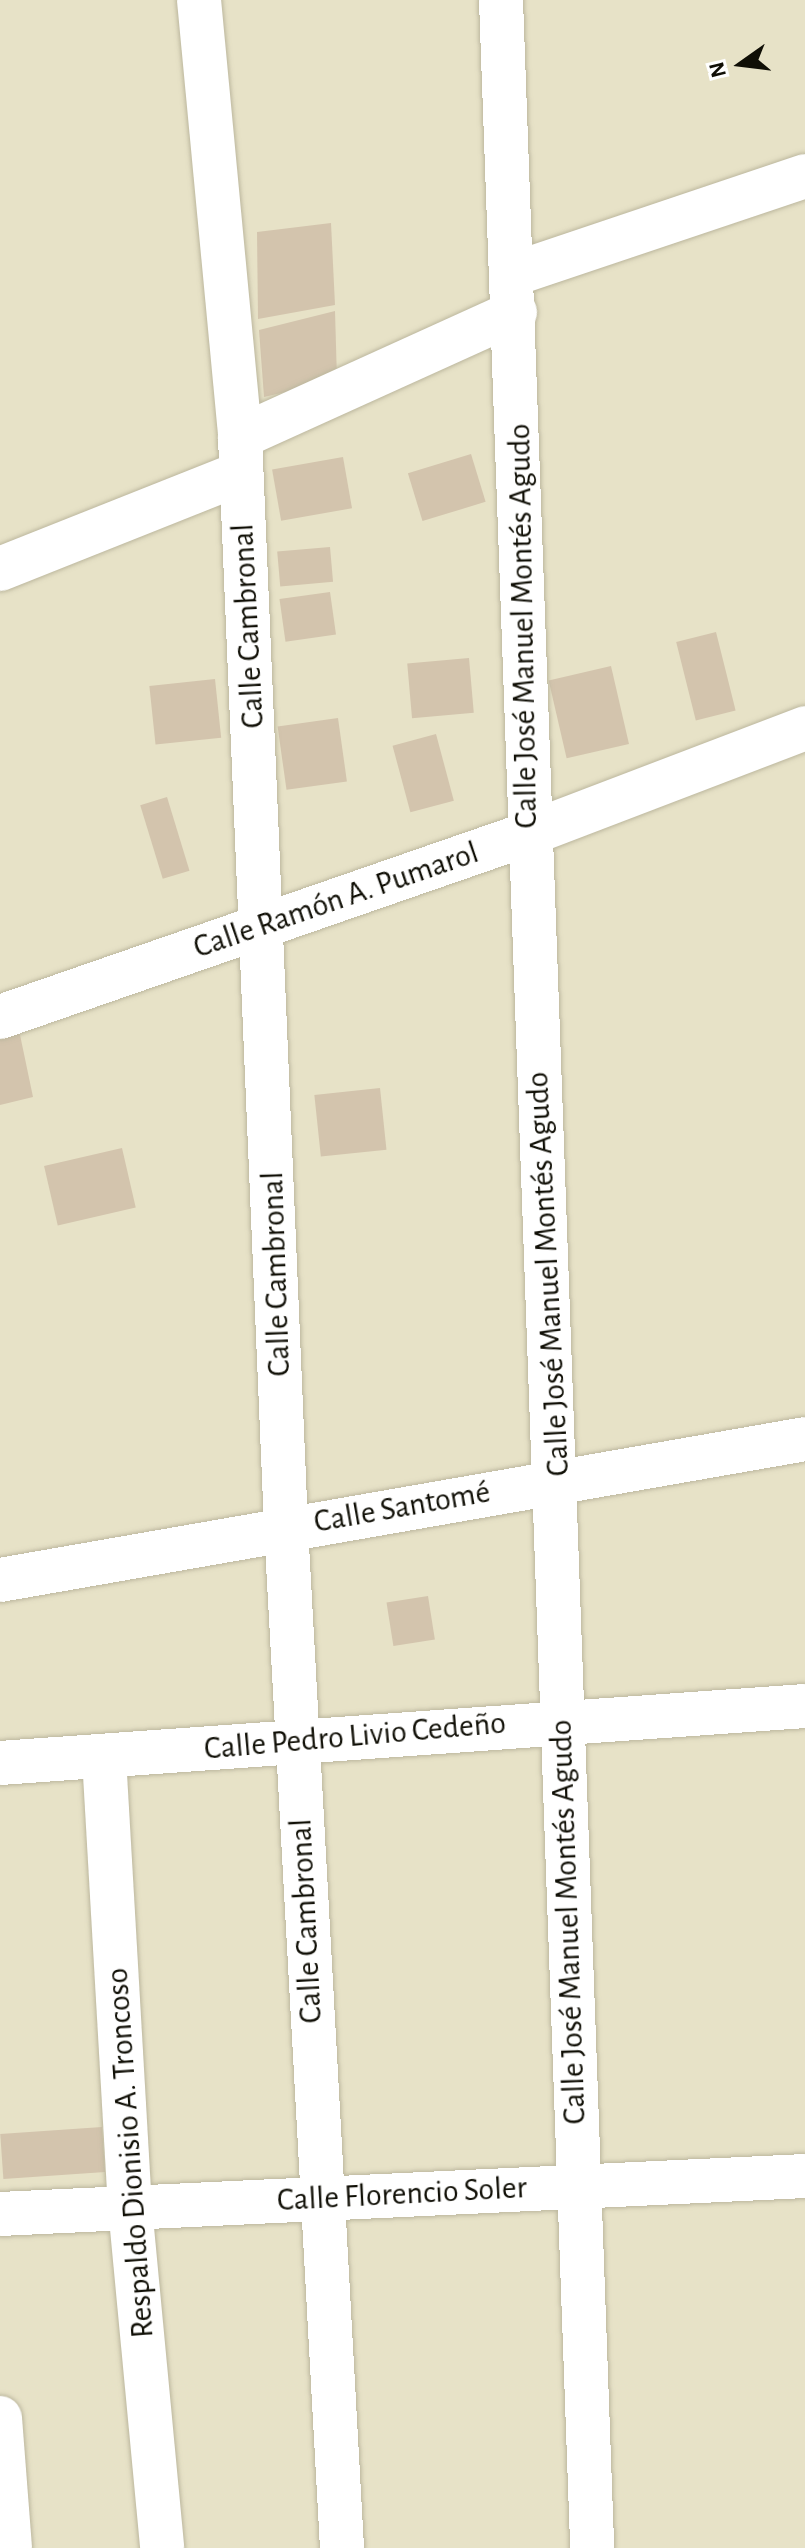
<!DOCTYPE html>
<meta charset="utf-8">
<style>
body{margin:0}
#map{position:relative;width:805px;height:2548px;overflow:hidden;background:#e7e2c7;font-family:"Alegreya Sans",sans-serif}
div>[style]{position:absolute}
.building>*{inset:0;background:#d3c4ad;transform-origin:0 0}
.roads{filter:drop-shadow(0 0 2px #bcb79e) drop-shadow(0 0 2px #bcb79e)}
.minor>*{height:44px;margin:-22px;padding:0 22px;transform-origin:22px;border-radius:22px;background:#fff}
span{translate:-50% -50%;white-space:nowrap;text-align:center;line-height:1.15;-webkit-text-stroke:7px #fff;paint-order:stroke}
.street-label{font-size:32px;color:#100f06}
.north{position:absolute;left:701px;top:24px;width:80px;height:80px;-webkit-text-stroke:6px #fff;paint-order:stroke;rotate:256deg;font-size:22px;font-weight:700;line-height:32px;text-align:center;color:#100f06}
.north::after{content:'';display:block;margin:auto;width:28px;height:36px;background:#100f06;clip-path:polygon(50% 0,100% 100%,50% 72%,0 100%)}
</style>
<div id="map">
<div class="building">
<i style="clip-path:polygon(331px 223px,335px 305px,258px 319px,257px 232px)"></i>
<i style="clip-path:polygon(335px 311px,337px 380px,264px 397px,259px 330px)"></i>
<i style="left:471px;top:454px;width:50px;height:66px;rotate:73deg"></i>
<i style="left:343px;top:457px;width:52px;height:72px;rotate:80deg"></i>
<i style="left:330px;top:547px;width:35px;height:53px;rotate:85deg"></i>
<i style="left:330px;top:592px;width:43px;height:51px;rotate:82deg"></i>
<i style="left:716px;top:632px;width:81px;height:41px;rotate:76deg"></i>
<i style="left:469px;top:658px;width:55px;height:62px;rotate:85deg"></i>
<i style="left:611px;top:666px;width:80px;height:64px;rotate:77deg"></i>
<i style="left:215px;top:679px;width:59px;height:66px;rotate:84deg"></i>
<i style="left:338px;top:718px;width:64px;height:61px;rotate:82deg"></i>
<i style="left:436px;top:734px;width:69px;height:45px;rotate:75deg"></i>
<i style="left:167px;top:797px;width:77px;height:28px;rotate:73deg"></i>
<i style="clip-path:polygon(19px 1030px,33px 1097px,0 1105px,0 1034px)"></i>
<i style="left:380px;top:1088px;width:62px;height:66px;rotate:84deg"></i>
<i style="left:122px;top:1148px;width:61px;height:80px;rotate:77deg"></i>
<i style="left:428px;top:1596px;width:44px;height:42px;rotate:81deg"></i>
<i style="left:102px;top:2127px;width:45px;height:102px;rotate:86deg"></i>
</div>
<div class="roads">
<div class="minor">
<i style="left:199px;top:0;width:439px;rotate:84.6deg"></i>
<i style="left:240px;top:437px;width:1091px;rotate:87.58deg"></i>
<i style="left:286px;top:1527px;width:1023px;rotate:86.86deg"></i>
<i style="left:501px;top:0;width:2550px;rotate:87.95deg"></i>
<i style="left:514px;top:274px;width:307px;rotate:-18.6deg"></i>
<i style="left:240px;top:437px;width:302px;rotate:-24.4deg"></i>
<i style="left:0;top:569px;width:259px;rotate:-21.7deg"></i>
<i style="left:0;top:1017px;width:559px;rotate:-19.12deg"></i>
<i style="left:528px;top:834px;width:297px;rotate:-20.9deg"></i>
<i style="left:0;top:1580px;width:817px;rotate:-9.93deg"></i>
<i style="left:104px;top:1757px;width:451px;rotate:86.7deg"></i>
<i style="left:130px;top:2207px;width:342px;rotate:84.6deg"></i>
<i style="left:0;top:1763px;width:807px;rotate:-4.05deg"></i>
<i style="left:0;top:2214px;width:806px;rotate:-2.7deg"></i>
<i style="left:0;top:2418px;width:130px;rotate:85.6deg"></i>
</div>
</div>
<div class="street-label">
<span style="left:248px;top:626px;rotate:-93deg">Calle Cambronal</span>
<span style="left:523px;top:626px;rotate:-91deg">Calle José Manuel Montés Agudo</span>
<span style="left:336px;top:900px;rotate:-19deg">Calle Ramón A. Pumarol</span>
<span style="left:276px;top:1274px;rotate:-92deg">Calle Cambronal</span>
<span style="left:548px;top:1274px;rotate:-93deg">Calle José Manuel Montés Agudo</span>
<span style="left:402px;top:1507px;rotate:-10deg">Calle Santomé</span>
<span style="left:355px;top:1736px;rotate:-5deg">Calle Pedro Livio Cedeño</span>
<span style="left:306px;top:1921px;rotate:-93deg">Calle Cambronal</span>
<span style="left:568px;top:1922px;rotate:-92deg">Calle José Manuel Montés Agudo</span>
<span style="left:130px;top:2153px;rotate:-94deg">Respaldo Dionisio A. Troncoso</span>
<span style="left:402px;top:2194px;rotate:-3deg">Calle Florencio Soler</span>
</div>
<div class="north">N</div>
</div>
